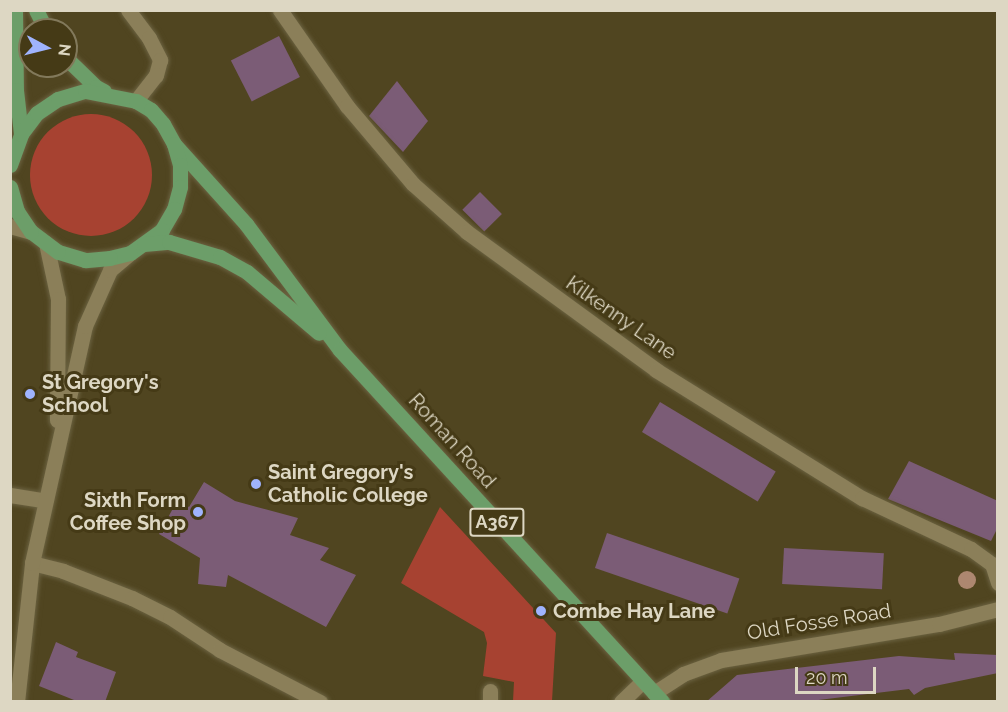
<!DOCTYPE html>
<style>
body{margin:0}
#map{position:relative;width:1008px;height:712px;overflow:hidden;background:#504520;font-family:Raleway,sans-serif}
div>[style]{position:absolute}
.green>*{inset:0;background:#a74231}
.round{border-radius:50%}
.building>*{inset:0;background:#7b5c76;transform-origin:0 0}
.roads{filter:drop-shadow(0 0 2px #6b6241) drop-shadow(0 0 2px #6b6241)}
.lane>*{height:15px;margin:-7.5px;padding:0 7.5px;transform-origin:7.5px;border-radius:7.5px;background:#8b7f59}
.street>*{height:15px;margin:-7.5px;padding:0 7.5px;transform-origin:7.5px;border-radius:7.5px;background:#8b7f59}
.primary>*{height:15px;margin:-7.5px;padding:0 7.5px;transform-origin:7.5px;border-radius:7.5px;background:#6c9e69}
.trees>*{width:18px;height:18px;margin:-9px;border-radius:50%;background:#ad8770}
.dots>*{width:16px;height:16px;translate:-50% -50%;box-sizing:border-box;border:3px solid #453a16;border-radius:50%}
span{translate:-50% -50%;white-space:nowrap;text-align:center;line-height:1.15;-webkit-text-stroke:6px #453a16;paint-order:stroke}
.shield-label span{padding:2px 4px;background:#453a16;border:2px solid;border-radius:4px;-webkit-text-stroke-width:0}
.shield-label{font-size:18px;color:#ddd7c3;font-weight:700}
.street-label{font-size:20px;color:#ddd7c3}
.poi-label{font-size:20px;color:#ddd7c3;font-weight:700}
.left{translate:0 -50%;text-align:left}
.right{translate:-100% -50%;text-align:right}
.frame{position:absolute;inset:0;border:12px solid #ddd7c3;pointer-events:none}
.north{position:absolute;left:18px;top:18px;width:60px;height:60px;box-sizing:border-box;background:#453a16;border:2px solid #82795b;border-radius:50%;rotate:97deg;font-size:16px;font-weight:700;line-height:24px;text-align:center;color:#ddd7c3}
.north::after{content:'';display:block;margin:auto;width:21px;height:27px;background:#9fb3fd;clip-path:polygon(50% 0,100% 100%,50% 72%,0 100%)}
.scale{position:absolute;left:795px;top:667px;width:81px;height:27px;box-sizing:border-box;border:3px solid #ddd7c3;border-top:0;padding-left:8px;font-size:18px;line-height:21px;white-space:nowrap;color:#ddd7c3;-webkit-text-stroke:4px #453a16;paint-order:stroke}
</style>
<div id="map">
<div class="green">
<i class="round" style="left:30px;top:114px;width:122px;height:122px"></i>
<i style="clip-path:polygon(440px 507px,556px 633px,552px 701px,513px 701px,514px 682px,483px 676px,487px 643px,484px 632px,401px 583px)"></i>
</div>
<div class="building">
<i style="left:279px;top:36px;width:46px;height:54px;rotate:63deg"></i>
<i style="clip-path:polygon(397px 81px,428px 121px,403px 152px,369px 116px)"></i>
<i style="left:480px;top:192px;width:31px;height:25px;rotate:45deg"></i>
<i style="left:660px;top:402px;width:135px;height:35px;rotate:31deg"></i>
<i style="clip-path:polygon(909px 461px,998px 501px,998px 527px,991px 541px,888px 499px)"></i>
<i style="clip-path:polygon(204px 482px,235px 501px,298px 518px,290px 535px,329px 548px,320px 560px,356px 575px,326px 627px,228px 575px,226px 587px,198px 584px,200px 558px,159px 534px,177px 501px,189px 507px)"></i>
<i style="left:607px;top:533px;width:140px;height:37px;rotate:19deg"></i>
<i style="left:784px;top:548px;width:100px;height:36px;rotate:3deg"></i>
<i style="clip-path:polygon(56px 642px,78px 652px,76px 657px,116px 672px,105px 702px,79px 702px,39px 686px)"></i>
<i style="clip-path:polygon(954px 653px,998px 655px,998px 673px,925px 688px,914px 695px,909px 689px,802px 702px,706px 702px,737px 675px,899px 656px,955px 660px)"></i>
</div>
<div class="roads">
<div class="lane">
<i style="left:10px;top:226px;width:22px;rotate:16deg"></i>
</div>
<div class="street">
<i style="left:128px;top:10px;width:35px;rotate:53deg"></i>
<i style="left:149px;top:38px;width:25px;rotate:63deg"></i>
<i style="left:160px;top:60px;width:16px;rotate:105deg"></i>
<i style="left:156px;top:75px;width:33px;rotate:128deg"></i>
<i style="left:280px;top:10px;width:117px;rotate:55.1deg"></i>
<i style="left:347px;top:106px;width:102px;rotate:49.8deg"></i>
<i style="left:413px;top:184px;width:72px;rotate:41.6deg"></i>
<i style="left:467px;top:232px;width:234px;rotate:36.1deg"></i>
<i style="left:656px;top:370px;width:243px;rotate:31.9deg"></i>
<i style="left:862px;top:498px;width:120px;rotate:25.1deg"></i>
<i style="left:971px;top:549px;width:26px;rotate:36deg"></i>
<i style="left:992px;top:564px;width:20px;rotate:72deg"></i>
<i style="left:46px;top:243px;width:57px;rotate:77.9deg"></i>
<i style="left:58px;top:299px;width:121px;rotate:90.5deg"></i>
<i style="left:10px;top:495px;width:36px;rotate:9deg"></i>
<i style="left:32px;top:563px;width:32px;rotate:14deg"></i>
<i style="left:63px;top:571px;width:74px;rotate:21.4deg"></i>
<i style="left:132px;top:598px;width:42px;rotate:26.6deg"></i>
<i style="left:170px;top:617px;width:60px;rotate:33.4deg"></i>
<i style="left:220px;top:650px;width:113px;rotate:27.5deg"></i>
<i style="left:654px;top:693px;width:35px;rotate:-33deg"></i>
<i style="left:683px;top:674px;width:40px;rotate:-20.2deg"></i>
<i style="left:721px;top:660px;width:221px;rotate:-9.4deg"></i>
<i style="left:939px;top:624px;width:61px;rotate:-14.3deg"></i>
<i style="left:17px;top:702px;width:140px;rotate:-83.8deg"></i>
<i style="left:32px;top:563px;width:243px;rotate:-77.4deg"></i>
<i style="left:85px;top:326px;width:61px;rotate:-65.9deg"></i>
<i style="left:110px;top:270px;width:26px;rotate:-40deg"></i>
<i style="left:490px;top:702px;width:11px;rotate:-90deg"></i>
<i style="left:621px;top:702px;width:29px;rotate:-44deg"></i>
</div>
<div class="primary">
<i style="left:15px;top:10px;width:80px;rotate:89.3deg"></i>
<i style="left:16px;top:90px;width:44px;rotate:83.5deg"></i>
<i style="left:36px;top:10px;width:22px;rotate:63deg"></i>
<i style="left:66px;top:58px;width:42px;rotate:44deg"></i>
<i style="left:96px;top:87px;width:9px;rotate:27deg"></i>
<i style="left:174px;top:144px;width:108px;rotate:48deg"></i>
<i style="left:246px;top:224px;width:157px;rotate:53.3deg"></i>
<i style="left:340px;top:350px;width:477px;rotate:47.5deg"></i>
<i style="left:10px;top:165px;width:33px;rotate:-70deg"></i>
<i style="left:21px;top:134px;width:26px;rotate:-53deg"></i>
<i style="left:37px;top:113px;width:25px;rotate:-34deg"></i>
<i style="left:58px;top:99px;width:28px;rotate:-17deg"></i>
<i style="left:85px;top:91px;width:52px;rotate:11.1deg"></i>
<i style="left:136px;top:101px;width:17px;rotate:31deg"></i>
<i style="left:151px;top:110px;width:18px;rotate:49deg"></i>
<i style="left:163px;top:124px;width:23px;rotate:61deg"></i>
<i style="left:174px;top:144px;width:22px;rotate:74deg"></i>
<i style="left:180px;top:165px;width:22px;rotate:90deg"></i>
<i style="left:180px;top:187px;width:23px;rotate:105deg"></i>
<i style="left:174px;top:209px;width:24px;rotate:120deg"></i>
<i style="left:162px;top:230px;width:39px;rotate:144deg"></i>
<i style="left:130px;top:253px;width:21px;rotate:166deg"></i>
<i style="left:110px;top:258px;width:25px;rotate:175deg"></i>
<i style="left:85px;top:260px;width:28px;rotate:-163deg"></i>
<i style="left:58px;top:252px;width:34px;rotate:-143deg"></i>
<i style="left:31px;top:232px;width:25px;rotate:-124deg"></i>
<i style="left:17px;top:211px;width:25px;rotate:-106deg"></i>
<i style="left:144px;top:244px;width:25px;rotate:-5deg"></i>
<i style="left:169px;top:242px;width:53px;rotate:16.4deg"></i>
<i style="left:220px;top:257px;width:31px;rotate:29deg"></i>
<i style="left:247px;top:272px;width:94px;rotate:40.3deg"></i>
</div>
</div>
<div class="trees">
<i style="left:967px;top:580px"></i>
</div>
<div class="dots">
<i style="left:30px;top:394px;background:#9fb3fd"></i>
<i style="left:256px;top:484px;background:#9fb3fd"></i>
<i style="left:198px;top:512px;background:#9fb3fd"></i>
<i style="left:541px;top:611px;background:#9fb3fd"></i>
</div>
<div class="shield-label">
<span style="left:497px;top:522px">A367</span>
</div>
<div class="street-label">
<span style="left:621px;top:318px;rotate:35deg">Kilkenny Lane</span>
<span style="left:452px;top:441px;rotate:48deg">Roman Road</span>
<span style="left:819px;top:622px;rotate:-9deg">Old Fosse Road</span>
</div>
<div class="poi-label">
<span class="left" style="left:42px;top:394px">St Gregory's<br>School</span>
<span class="left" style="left:268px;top:484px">Saint Gregory's<br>Catholic College</span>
<span class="right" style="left:186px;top:512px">Sixth Form<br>Coffee Shop</span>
<span class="left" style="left:553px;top:611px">Combe Hay Lane</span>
</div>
<div class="frame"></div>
<div class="north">N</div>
<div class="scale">20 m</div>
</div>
